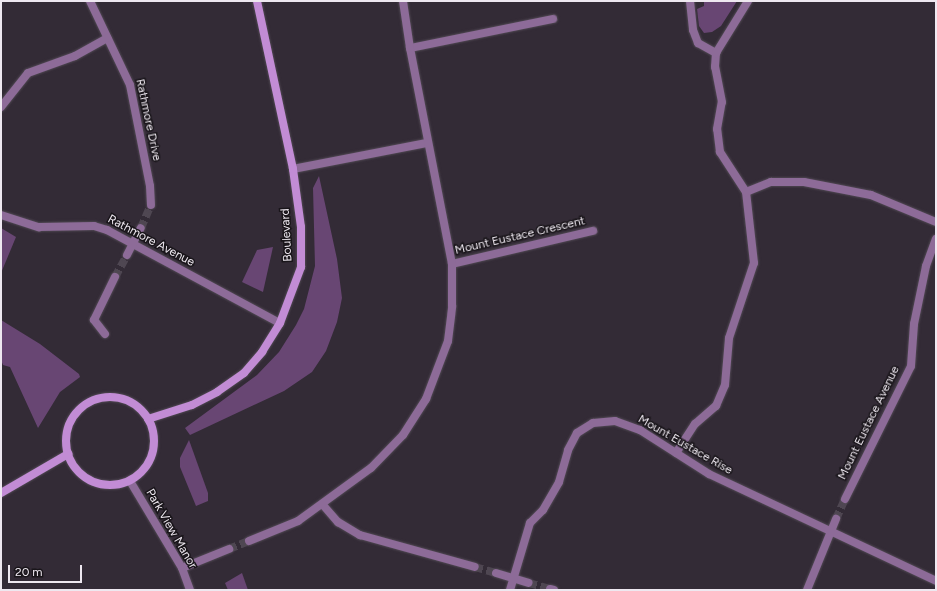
<!DOCTYPE html>
<style>
body{margin:0}
#map{position:relative;width:937px;height:591px;overflow:hidden;background:#332b36;font-family:Figtree,sans-serif}
div>[style]{position:absolute}
.green>*{inset:0;background:#684673}
.street-tunnel>*{height:8px;margin-top:-4px;transform-origin:0;background:repeating-linear-gradient(90deg,#4f4752 0 8px,transparent 0 12px)}
.roads{filter:drop-shadow(0 0 1px #514954) drop-shadow(0 0 1px #514954)}
.street>*{height:8px;margin:-4px;padding:0 4px;transform-origin:4px;border-radius:4px;background:#8d6b98}
.secondary>*{height:8px;margin:-4px;padding:0 4px;transform-origin:4px;border-radius:4px;background:#c28cd5}
.secondary>.ring{margin:-4px;padding:0;box-sizing:content-box;background:none;border:8px solid #c28cd5;border-radius:50%}
span{translate:-50% -50%;white-space:nowrap;text-align:center;line-height:1.15;-webkit-text-stroke:3px #19151a;paint-order:stroke}
.street-label{font-size:12px;color:#eee8f0}
.frame{position:absolute;inset:0;border:2px solid #eee8f0;pointer-events:none}
.scale{position:absolute;left:8px;top:565px;width:74px;height:18px;box-sizing:border-box;border:2px solid #eee8f0;border-top:0;padding-left:5px;font-size:12px;line-height:14px;white-space:nowrap;color:#eee8f0;-webkit-text-stroke:3px #19151a;paint-order:stroke}
</style>
<div id="map">
<div class="green">
<i style="clip-path:polygon(704px 1px,737px 1px,721px 26px,712px 32px,704px 33px,699px 26px,697px 9px,704px 6px)"></i>
<i style="clip-path:polygon(319px 176px,337px 259px,342px 298px,337px 322px,326px 351px,312px 372px,284px 391px,190px 435px,185px 428px,257px 375px,279px 352px,296px 325px,304px 309px,315px 266px,313px 188px)"></i>
<i style="clip-path:polygon(1px 228px,16px 237px,1px 273px)"></i>
<i style="clip-path:polygon(273px 247px,263px 292px,242px 282px,257px 250px)"></i>
<i style="clip-path:polygon(1px 320px,40px 344px,79px 374px,80px 377px,60px 392px,38px 428px,10px 367px,3px 365px,1px 360px)"></i>
<i style="clip-path:polygon(189px 440px,208px 493px,208px 501px,196px 506px,180px 467px,180px 458px)"></i>
<i style="clip-path:polygon(242px 573px,248px 590px,228px 590px,225px 583px)"></i>
</div>
<div class="street-tunnel">
<i style="left:141px;top:228px;width:25px;rotate:-67deg"></i>
<i style="left:115px;top:277px;width:25px;rotate:-61deg"></i>
<i style="left:836px;top:519px;width:22px;rotate:-66deg"></i>
<i style="left:229px;top:549px;width:22px;rotate:-22deg"></i>
<i style="left:475px;top:567px;width:22px;rotate:16deg"></i>
<i style="left:529px;top:583px;width:22px;rotate:16deg"></i>
</div>
<div class="roads">
<div class="street">
<i style="left:90px;top:1px;width:93px;rotate:64.5deg"></i>
<i style="left:130px;top:85px;width:103px;rotate:78.8deg"></i>
<i style="left:150px;top:186px;width:19px;rotate:87deg"></i>
<i style="left:690px;top:1px;width:29px;rotate:84deg"></i>
<i style="left:693px;top:30px;width:14px;rotate:69deg"></i>
<i style="left:698px;top:43px;width:21px;rotate:29deg"></i>
<i style="left:410px;top:48px;width:146px;rotate:-11.5deg"></i>
<i style="left:1px;top:107px;width:43px;rotate:-51.5deg"></i>
<i style="left:28px;top:73px;width:50px;rotate:-19.9deg"></i>
<i style="left:75px;top:56px;width:37px;rotate:-29deg"></i>
<i style="left:293px;top:169px;width:136px;rotate:-11deg"></i>
<i style="left:746px;top:192px;width:27px;rotate:-22deg"></i>
<i style="left:771px;top:182px;width:33px"></i>
<i style="left:804px;top:182px;width:68px;rotate:11deg"></i>
<i style="left:871px;top:195px;width:70px;rotate:22.6deg"></i>
<i style="left:1px;top:215px;width:40px;rotate:18deg"></i>
<i style="left:39px;top:227px;width:55px;rotate:-1deg"></i>
<i style="left:94px;top:226px;width:14px;rotate:17deg"></i>
<i style="left:107px;top:230px;width:196px;rotate:28.3deg"></i>
<i style="left:127px;top:255px;width:30px;rotate:-63deg"></i>
<i style="left:452px;top:264px;width:145px;rotate:-13.2deg"></i>
<i style="left:105px;top:334px;width:18px;rotate:-128deg"></i>
<i style="left:94px;top:320px;width:48px;rotate:-64deg"></i>
<i style="left:676px;top:453px;width:35px;rotate:-57deg"></i>
<i style="left:695px;top:424px;width:28px;rotate:-41deg"></i>
<i style="left:716px;top:406px;width:23px;rotate:-67deg"></i>
<i style="left:725px;top:385px;width:47px;rotate:-85.1deg"></i>
<i style="left:729px;top:338px;width:79px;rotate:-71.6deg"></i>
<i style="left:754px;top:263px;width:71px;rotate:-96.4deg"></i>
<i style="left:746px;top:192px;width:48px;rotate:-123deg"></i>
<i style="left:720px;top:152px;width:23px;rotate:-97deg"></i>
<i style="left:717px;top:129px;width:27px;rotate:-80deg"></i>
<i style="left:722px;top:102px;width:36px;rotate:-101deg"></i>
<i style="left:715px;top:67px;width:14px;rotate:-86deg"></i>
<i style="left:716px;top:53px;width:61px;rotate:-58.4deg"></i>
<i style="left:130px;top:481px;width:101px;rotate:59.1deg"></i>
<i style="left:182px;top:568px;width:23px;rotate:70deg"></i>
<i style="left:845px;top:499px;width:148px;rotate:-63.6deg"></i>
<i style="left:911px;top:366px;width:42px;rotate:-85.9deg"></i>
<i style="left:914px;top:324px;width:59px;rotate:-78.3deg"></i>
<i style="left:926px;top:266px;width:29px;rotate:-70deg"></i>
<i style="left:323px;top:505px;width:23px;rotate:49deg"></i>
<i style="left:338px;top:522px;width:26px;rotate:31deg"></i>
<i style="left:360px;top:535px;width:119px;rotate:15.5deg"></i>
<i style="left:249px;top:541px;width:53px;rotate:-22.2deg"></i>
<i style="left:298px;top:521px;width:90px;rotate:-36deg"></i>
<i style="left:371px;top:468px;width:46px;rotate:-45.9deg"></i>
<i style="left:403px;top:435px;width:43px;rotate:-57.4deg"></i>
<i style="left:426px;top:399px;width:62px;rotate:-69.2deg"></i>
<i style="left:448px;top:341px;width:35px;rotate:-83deg"></i>
<i style="left:452px;top:306px;width:42px;rotate:-90deg"></i>
<i style="left:452px;top:264px;width:220px;rotate:-101deg"></i>
<i style="left:410px;top:48px;width:48px;rotate:-98.5deg"></i>
<i style="left:182px;top:568px;width:51px;rotate:-22deg"></i>
<i style="left:496px;top:573px;width:34px;rotate:17deg"></i>
<i style="left:550px;top:589px;width:4px;rotate:14deg"></i>
<i style="left:510px;top:590px;width:70px;rotate:-73.4deg"></i>
<i style="left:530px;top:523px;width:18px;rotate:-45deg"></i>
<i style="left:543px;top:510px;width:32px;rotate:-60deg"></i>
<i style="left:559px;top:482px;width:33px;rotate:-74deg"></i>
<i style="left:568px;top:450px;width:19px;rotate:-62deg"></i>
<i style="left:577px;top:433px;width:19px;rotate:-32deg"></i>
<i style="left:593px;top:423px;width:22px;rotate:-5deg"></i>
<i style="left:615px;top:421px;width:27px;rotate:20deg"></i>
<i style="left:640px;top:430px;width:82px;rotate:32.5deg"></i>
<i style="left:709px;top:474px;width:251px;rotate:25.2deg"></i>
<i style="left:807px;top:590px;width:77px;rotate:-67.8deg"></i>
</div>
<div class="secondary">
<i class="ring" style="left:66px;top:397px;width:80px;height:80px"></i>
<i style="left:148px;top:419px;width:46px;rotate:-17.7deg"></i>
<i style="left:192px;top:405px;width:28px;rotate:-27deg"></i>
<i style="left:217px;top:392px;width:33px;rotate:-35deg"></i>
<i style="left:244px;top:373px;width:28px;rotate:-49deg"></i>
<i style="left:262px;top:352px;width:34px;rotate:-58deg"></i>
<i style="left:280px;top:323px;width:60px;rotate:-69.4deg"></i>
<i style="left:301px;top:267px;width:40px;rotate:-90deg"></i>
<i style="left:301px;top:227px;width:59px;rotate:-97.9deg"></i>
<i style="left:293px;top:169px;width:172px;rotate:-102.1deg"></i>
<i style="left:1px;top:493px;width:78px;rotate:-30.2deg"></i>
</div>
</div>
<div class="street-label">
<span style="left:148px;top:120px;rotate:78deg">Rathmore Drive</span>
<span style="left:287px;top:235px;rotate:-93deg">Boulevard</span>
<span style="left:520px;top:236px;rotate:-13deg">Mount Eustace Crescent</span>
<span style="left:151px;top:241px;rotate:28deg">Rathmore Avenue</span>
<span style="left:869px;top:423px;rotate:-64deg">Mount Eustace Avenue</span>
<span style="left:685px;top:445px;rotate:30deg">Mount Eustace Rise</span>
<span style="left:171px;top:529px;rotate:60deg">Park View Manor</span>
</div>
<div class="frame"></div>
<div class="scale">20 m</div>
</div>
